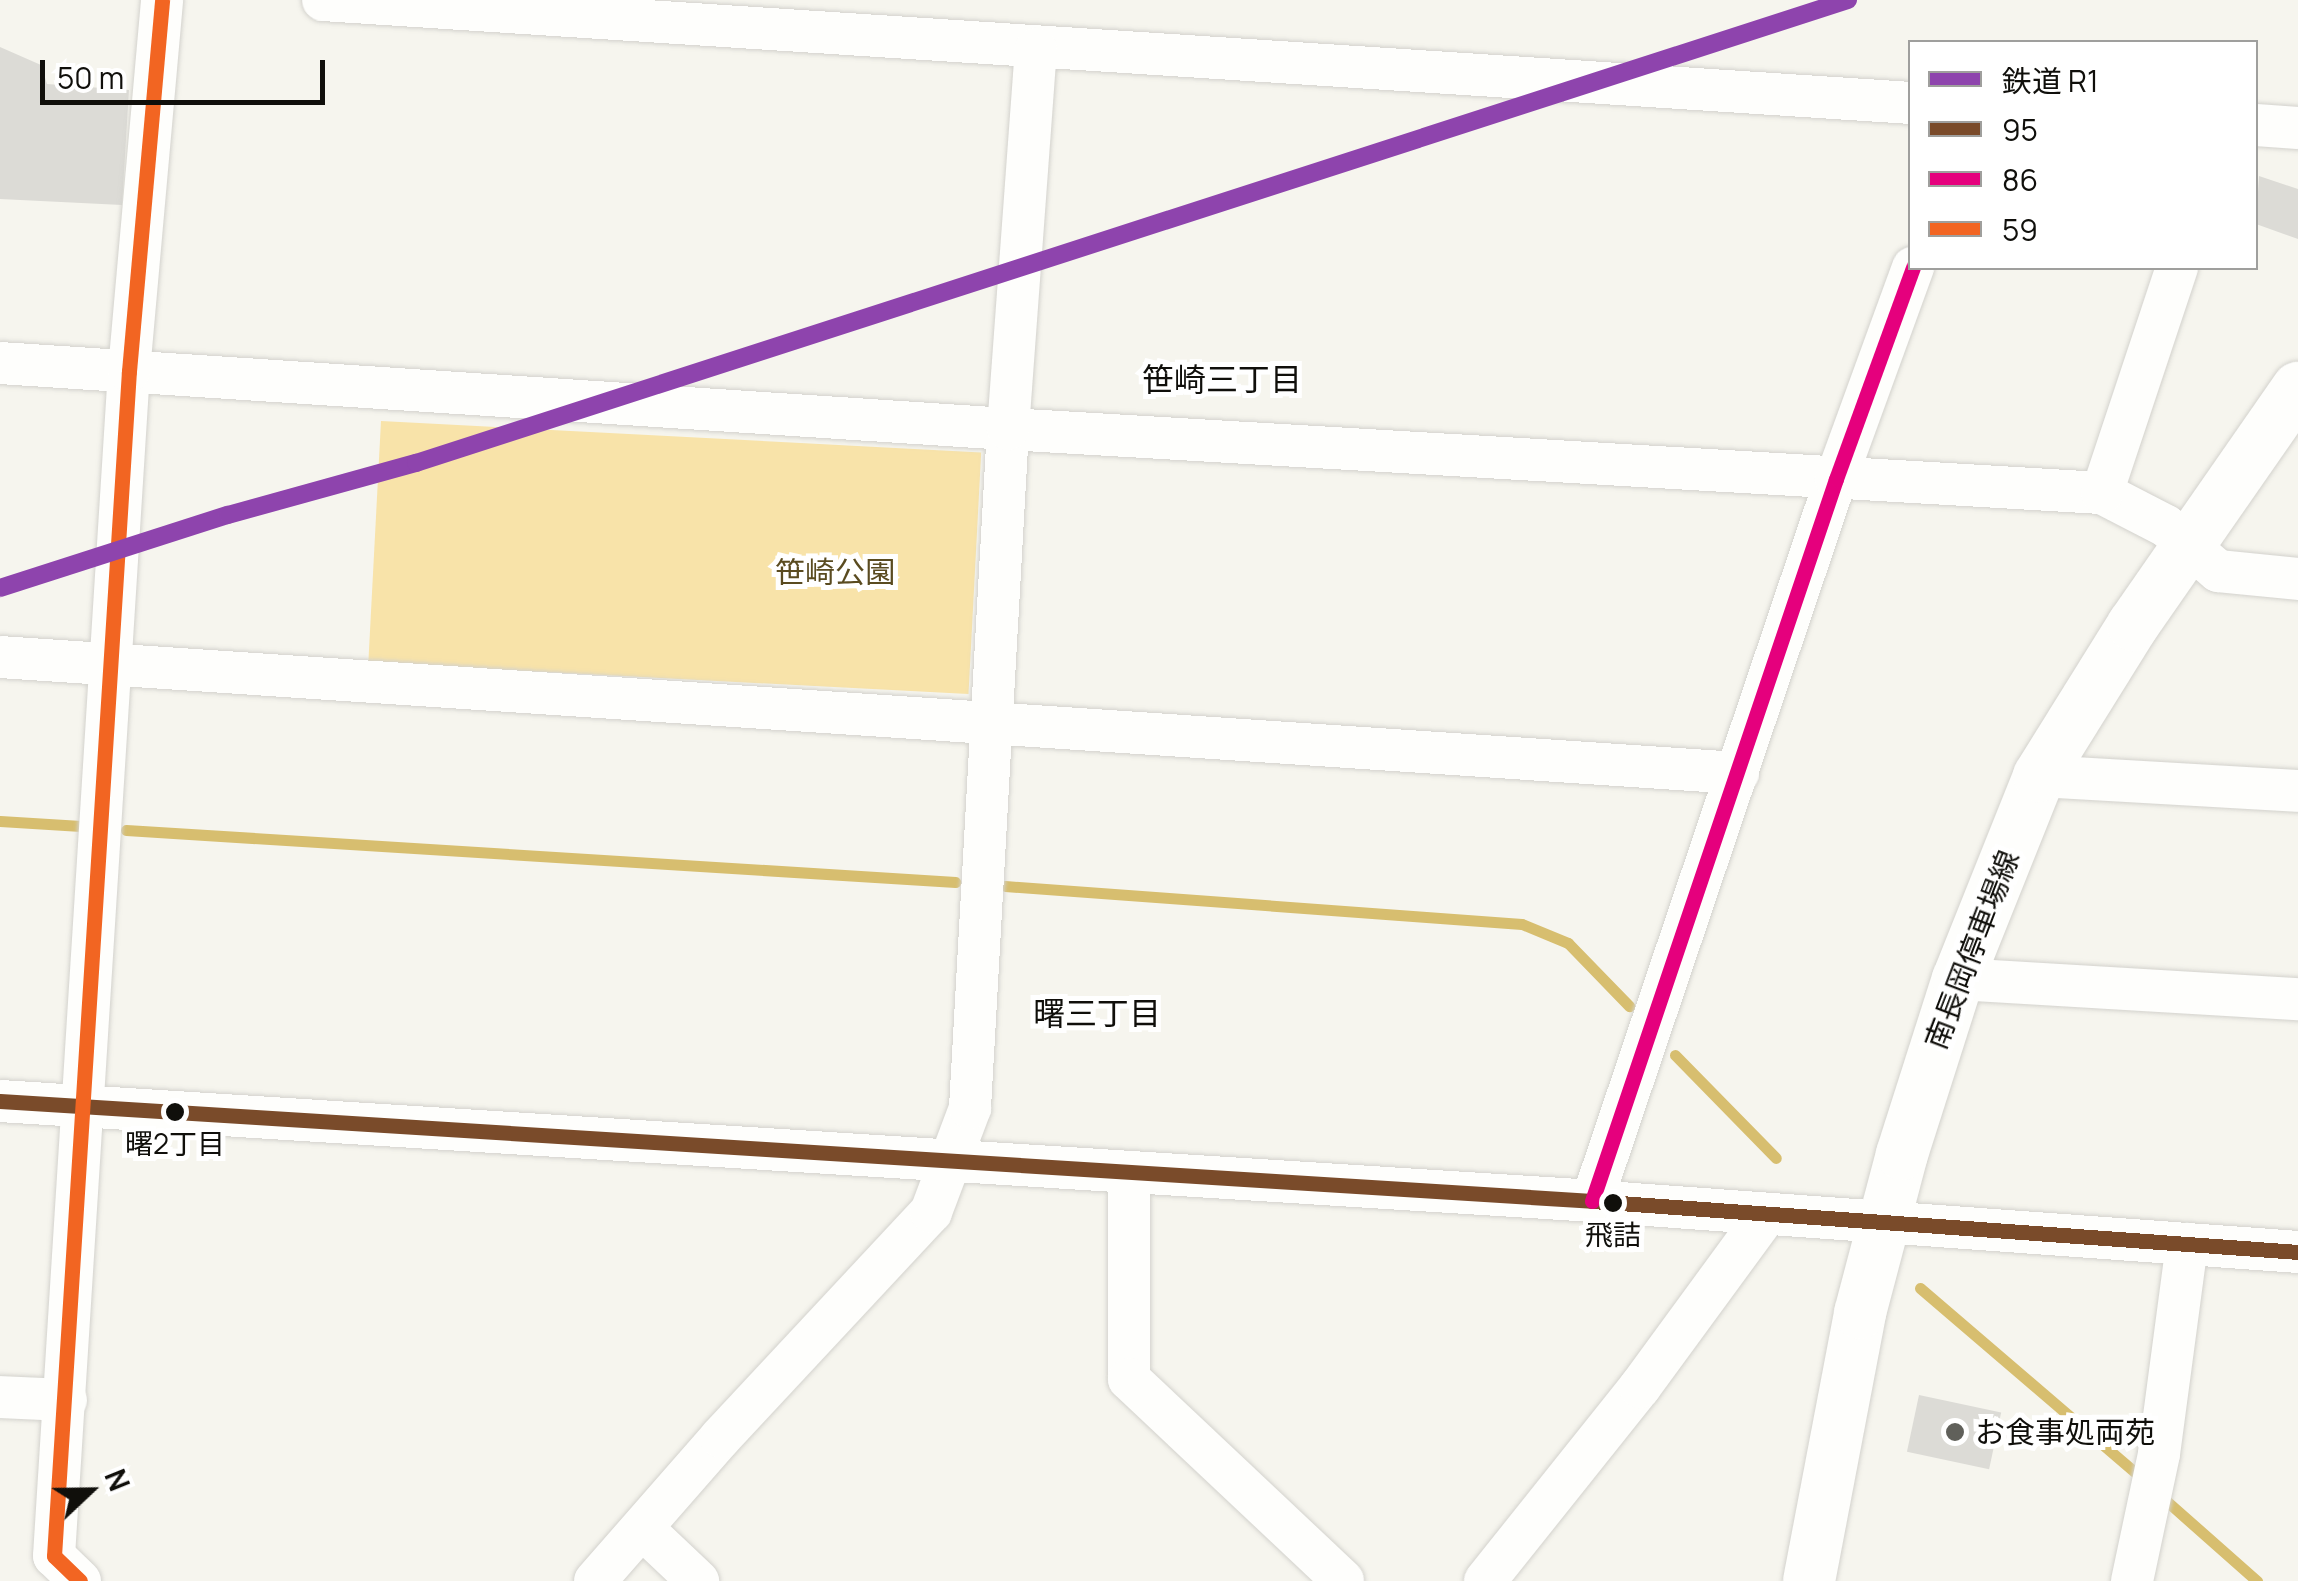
<!DOCTYPE html>
<meta charset="utf-8">
<style>
body{margin:0}
#map{position:relative;width:2298px;height:1581px;overflow:hidden;background:#f6f5ee;font-family:Manrope,"Noto Sans JP",sans-serif}
div>[style]{position:absolute}
.green>*{inset:0;background:#f8e3a9;transform-origin:0 0}
.stream>*{height:11px;margin:-5.5px;padding:0 5.5px;transform-origin:5.5px;border-radius:5.5px;background:#d7be6f}
.building>*{inset:0;background:#dcdbd6;transform-origin:0 0}
.roads{filter:drop-shadow(0 0 2px #d3d2cd) drop-shadow(0 0 2px #d3d2cd)}
.minor>*{height:42px;margin:-21px;padding:0 21px;transform-origin:21px;border-radius:21px;background:#fefefc}
.major>*{height:52px;margin:-26px;padding:0 26px;transform-origin:26px;border-radius:26px;background:#fefefc}
.bus-1>*{height:15px;margin:-7.5px;padding:0 7.5px;transform-origin:7.5px;border-radius:7.5px;background:#7a4b2a}
.bus-2>*{height:15px;margin:-7.5px;padding:0 7.5px;transform-origin:7.5px;border-radius:7.5px;background:#e5007d}
.bus-3>*{height:15px;margin:-7.5px;padding:0 7.5px;transform-origin:7.5px;border-radius:7.5px;background:#f26522}
.rail-1>*{height:18px;margin:-9px;padding:0 9px;transform-origin:9px;border-radius:9px;background:#8e44ad}
.dots>*{width:28px;height:28px;translate:-50% -50%;box-sizing:border-box;border:5px solid #fff;border-radius:50%}
span{translate:-50% -50%;white-space:nowrap;text-align:center;line-height:1.15;-webkit-text-stroke:10px #fff;paint-order:stroke}
.bus-label{font-size:28px;color:#100f0b}
.park-label{font-size:30px;color:#5a4b20}
.street-label{font-size:30px;color:#100f0b}
.poi-label{font-size:30px;color:#100f0b}
.left{translate:0 -50%;text-align:left}
.neighbourhood-label{font-size:32px;color:#100f0b}
.legend{position:absolute;left:1908px;top:40px;width:350px;height:230px;box-sizing:border-box;background:#fff;border:2px solid #9f9f9d;margin:0;padding:12px 18px;list-style:none;font-size:30px;color:#100f0b}
.legend li{display:flex;align-items:center;gap:20px;height:50px}
.legend b{width:50px;border:2px solid #9f9f9d}
.north{position:absolute;left:40px;top:1441px;width:100px;height:100px;-webkit-text-stroke:8px #fff;paint-order:stroke;rotate:68deg;font-size:28px;font-weight:700;line-height:40px;text-align:center;color:#100f0b}
.north::after{content:'';display:block;margin:auto;width:35px;height:45px;background:#100f0b;clip-path:polygon(50% 0,100% 100%,50% 72%,0 100%)}
.scale{position:absolute;left:40px;top:60px;width:285px;height:45px;box-sizing:border-box;border:5px solid #100f0b;border-top:0;padding-left:12px;font-size:30px;line-height:35px;white-space:nowrap;color:#100f0b;-webkit-text-stroke:8px #fff;paint-order:stroke}
</style>
<div id="map">
<div class="green">
<i style="left:381px;top:421px;width:601px;height:242px;rotate:3deg"></i>
</div>
<div class="stream">
<i style="left:0;top:821px;width:81px;rotate:3.5deg"></i>
<i style="left:126px;top:830px;width:831px;rotate:3.59deg"></i>
<i style="left:1005px;top:886px;width:518px;rotate:4.2deg"></i>
<i style="left:1522px;top:924px;width:50px;rotate:22.4deg"></i>
<i style="left:1568px;top:943px;width:88px;rotate:45.9deg"></i>
<i style="left:1675px;top:1055px;width:144px;rotate:45.6deg"></i>
<i style="left:1920px;top:1288px;width:296px;rotate:40.6deg"></i>
<i style="left:2162px;top:1497px;width:127px;rotate:41.5deg"></i>
</div>
<div class="building">
<i style="clip-path:polygon(0 47px,41px 65px,47px 84px,129px 90px,122px 205px,0 199px)"></i>
<i style="clip-path:polygon(2259px 176px,2298px 189px,2298px 239px,2256px 224px)"></i>
<i style="left:1919px;top:1395px;width:84px;height:58px;rotate:12deg"></i>
</div>
<div class="roads">
<div class="minor">
<i style="left:323px;top:0;width:1590px;rotate:3.71deg"></i>
<i style="left:2256px;top:125px;width:42px;rotate:4.1deg"></i>
<i style="left:0;top:363px;width:1010px;rotate:3.75deg"></i>
<i style="left:1008px;top:429px;width:1096px;rotate:3.35deg"></i>
<i style="left:2102px;top:493px;width:72px;rotate:27.3deg"></i>
<i style="left:2166px;top:526px;width:69px;rotate:40.9deg"></i>
<i style="left:2218px;top:571px;width:80px;rotate:5.7deg"></i>
<i style="left:2102px;top:493px;width:237px;rotate:-71.6deg"></i>
<i style="left:0;top:657px;width:1742px;rotate:3.82deg"></i>
<i style="left:2039px;top:776px;width:259px;rotate:3.3deg"></i>
<i style="left:1958px;top:979px;width:341px;rotate:3.4deg"></i>
<i style="left:0;top:1101px;width:1595px;rotate:3.59deg"></i>
<i style="left:1592px;top:1201px;width:708px;rotate:4.13deg"></i>
<i style="left:1129px;top:1173px;width:206px;rotate:90deg"></i>
<i style="left:1129px;top:1379px;width:294px;rotate:43.3deg"></i>
<i style="left:1592px;top:1201px;width:762px;rotate:-71.33deg"></i>
<i style="left:1836px;top:479px;width:225px;rotate:-70deg"></i>
<i style="left:0;top:1397px;width:66px;rotate:2.6deg"></i>
<i style="left:643px;top:1529px;width:76px;rotate:43.4deg"></i>
<i style="left:80px;top:1581px;width:36px;rotate:-136deg"></i>
<i style="left:54px;top:1556px;width:1187px;rotate:-86.38deg"></i>
<i style="left:129px;top:371px;width:372px;rotate:-84.9deg"></i>
<i style="left:595px;top:1581px;width:191px;rotate:-48.8deg"></i>
<i style="left:721px;top:1437px;width:308px;rotate:-47deg"></i>
<i style="left:931px;top:1212px;width:111px;rotate:-69.4deg"></i>
<i style="left:970px;top:1108px;width:680px;rotate:-86.8deg"></i>
<i style="left:1008px;top:429px;width:381px;rotate:-85.8deg"></i>
<i style="left:1485px;top:1581px;width:248px;rotate:-51.4deg"></i>
<i style="left:1640px;top:1387px;width:213px;rotate:-53.8deg"></i>
<i style="left:2132px;top:1581px;width:130px;rotate:-78deg"></i>
<i style="left:2159px;top:1454px;width:212px;rotate:-82.4deg"></i>
</div>
<div class="major">
<i style="left:1809px;top:1581px;width:273px;rotate:-79.2deg"></i>
<i style="left:1860px;top:1313px;width:164px;rotate:-75.2deg"></i>
<i style="left:1902px;top:1154px;width:184px;rotate:-72.3deg"></i>
<i style="left:1958px;top:979px;width:219px;rotate:-68.2deg"></i>
<i style="left:2039px;top:776px;width:178px;rotate:-58.1deg"></i>
<i style="left:2133px;top:625px;width:289px;rotate:-55.2deg"></i>
</div>
</div>
<div class="bus-1">
<i style="left:0;top:1101px;width:1595px;rotate:3.59deg"></i>
<i style="left:1592px;top:1201px;width:708px;rotate:4.13deg"></i>
</div>
<div class="bus-2">
<i style="left:1592px;top:1201px;width:762px;rotate:-71.33deg"></i>
<i style="left:1836px;top:479px;width:225px;rotate:-70deg"></i>
</div>
<div class="bus-3">
<i style="left:80px;top:1581px;width:36px;rotate:-136deg"></i>
<i style="left:54px;top:1556px;width:1187px;rotate:-86.38deg"></i>
<i style="left:129px;top:371px;width:372px;rotate:-84.9deg"></i>
</div>
<div class="rail-1">
<i style="left:0;top:588px;width:239px;rotate:-17.8deg"></i>
<i style="left:228px;top:515px;width:195px;rotate:-15.5deg"></i>
<i style="left:416px;top:463px;width:1505px;rotate:-17.92deg"></i>
</div>
<div class="dots">
<i style="left:175px;top:1112px;background:#100f0b"></i>
<i style="left:1613px;top:1203px;background:#100f0b"></i>
<i style="left:1955px;top:1432px;background:#60605a"></i>
</div>
<div class="bus-label">
<span style="left:175px;top:1143px">曙2丁目</span>
<span style="left:1613px;top:1234px">飛詰</span>
</div>
<div class="park-label">
<span style="left:835px;top:572px">笹崎公園</span>
</div>
<div class="street-label">
<span style="left:1972px;top:950px;rotate:-69deg">南長岡停車場線</span>
</div>
<div class="poi-label">
<span class="left" style="left:1975px;top:1432px">お食事処両苑</span>
</div>
<div class="neighbourhood-label">
<span style="left:1222px;top:379px">笹崎三丁目</span>
<span style="left:1097px;top:1013px">曙三丁目</span>
</div>
<ul class="legend">
<li><b style="height:12px;background:#8e44ad"></b>鉄道 R1</li>
<li><b style="height:12px;background:#7a4b2a"></b>95</li>
<li><b style="height:12px;background:#e5007d"></b>86</li>
<li><b style="height:12px;background:#f26522"></b>59</li>
</ul>
<div class="north">N</div>
<div class="scale">50 m</div>
</div>
